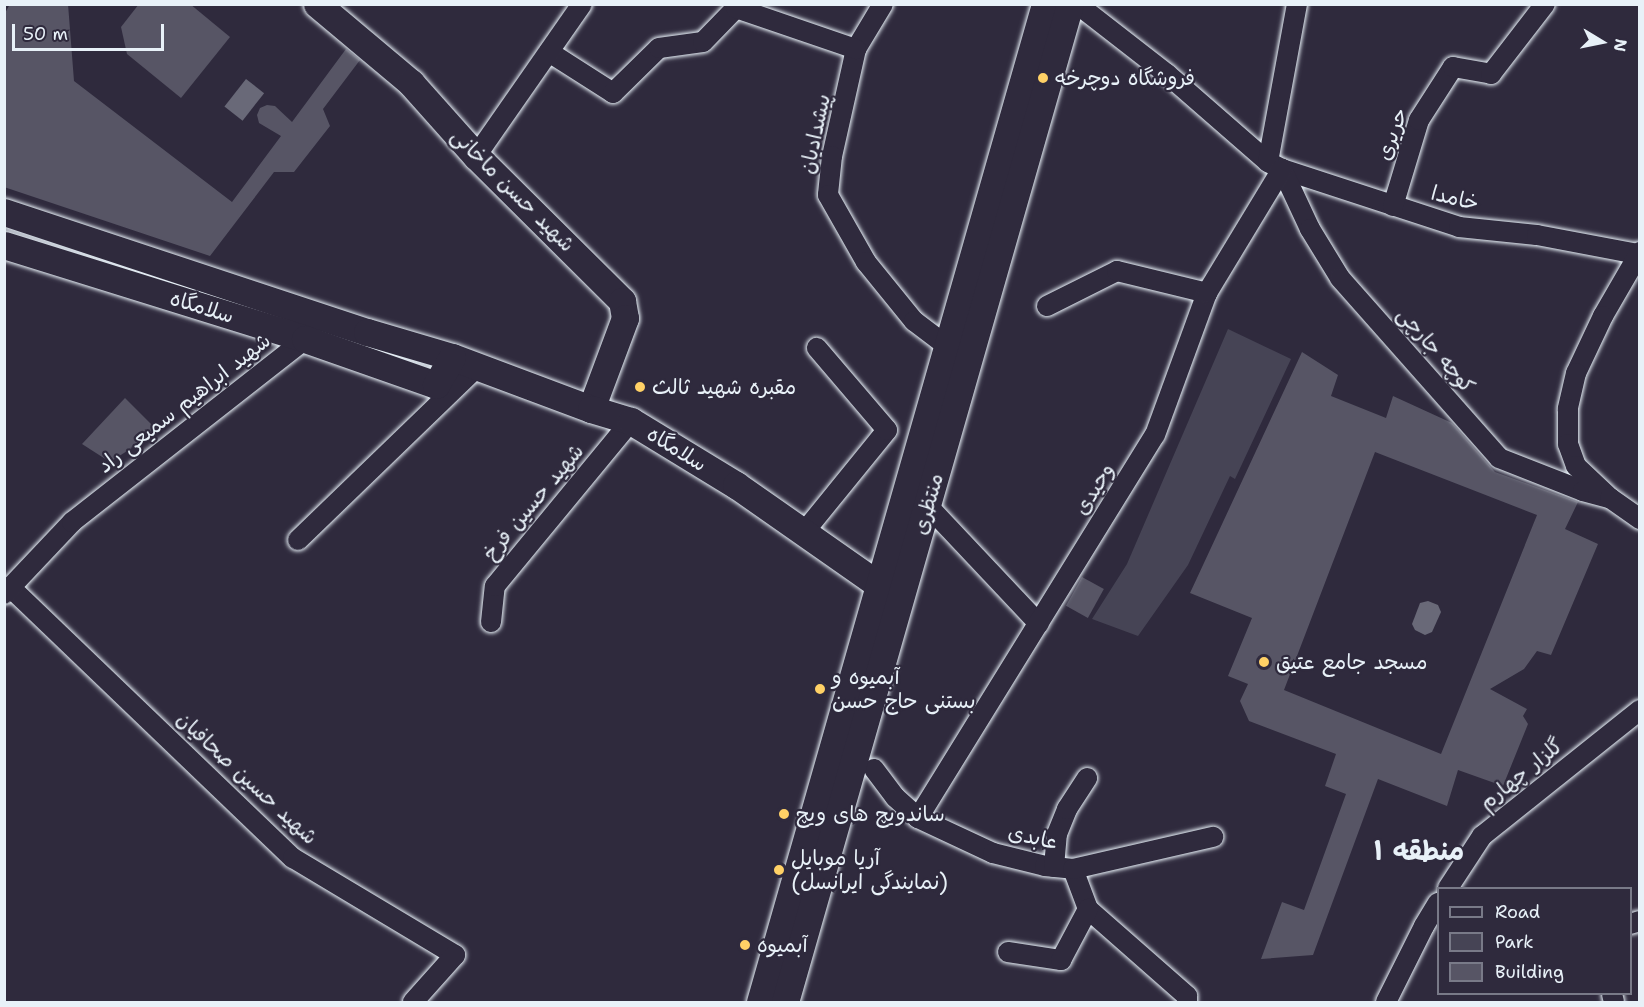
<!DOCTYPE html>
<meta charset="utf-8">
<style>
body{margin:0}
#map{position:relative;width:1644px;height:1007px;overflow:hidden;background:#2f2a3d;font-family:"Shantell Sans","Playpen Sans Arabic",sans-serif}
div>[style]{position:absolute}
.green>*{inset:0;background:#464455}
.water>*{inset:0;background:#696978;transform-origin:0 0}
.building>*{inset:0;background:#575565;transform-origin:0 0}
.roads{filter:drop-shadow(0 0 2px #e8f1f8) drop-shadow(0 0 2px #e8f1f8)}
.street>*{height:20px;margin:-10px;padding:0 10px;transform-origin:10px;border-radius:10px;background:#2f2a3d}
.secondary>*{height:27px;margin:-13.5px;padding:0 13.5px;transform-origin:13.5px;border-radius:13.5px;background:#2f2a3d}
.dots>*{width:16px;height:16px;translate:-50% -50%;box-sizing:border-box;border:3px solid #2f2a3d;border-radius:50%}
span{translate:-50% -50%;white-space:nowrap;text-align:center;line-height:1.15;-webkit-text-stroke:4.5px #2f2a3d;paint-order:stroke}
.poi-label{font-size:21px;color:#e8f1f8}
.left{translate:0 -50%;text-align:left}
.street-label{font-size:21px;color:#e8f1f8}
.district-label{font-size:27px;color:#e8f1f8;font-weight:700}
.frame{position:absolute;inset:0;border:6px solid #e8f1f8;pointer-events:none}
.legend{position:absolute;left:1437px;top:887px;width:195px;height:108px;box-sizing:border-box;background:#2f2a3d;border:2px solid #797a88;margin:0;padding:8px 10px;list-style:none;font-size:18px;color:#e8f1f8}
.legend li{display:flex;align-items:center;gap:12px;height:30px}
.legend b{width:30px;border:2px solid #797a88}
.north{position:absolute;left:1572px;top:12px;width:60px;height:60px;-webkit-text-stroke:4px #2f2a3d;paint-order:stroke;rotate:100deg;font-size:16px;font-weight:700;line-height:24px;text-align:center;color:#e8f1f8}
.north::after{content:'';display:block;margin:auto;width:21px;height:27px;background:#e8f1f8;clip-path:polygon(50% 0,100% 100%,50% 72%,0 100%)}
.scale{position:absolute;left:12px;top:24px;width:152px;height:27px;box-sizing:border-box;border:3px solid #e8f1f8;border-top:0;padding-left:8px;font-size:18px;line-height:21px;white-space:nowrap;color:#e8f1f8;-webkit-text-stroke:4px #2f2a3d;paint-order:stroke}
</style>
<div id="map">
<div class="green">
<i style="clip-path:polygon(1228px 329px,1291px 359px,1235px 479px,1230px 476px,1188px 565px,1138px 636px,1092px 619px,1127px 564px)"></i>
</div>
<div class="water">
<i style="left:246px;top:79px;width:23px;height:35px;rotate:38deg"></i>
<i style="clip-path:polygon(1428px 601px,1438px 605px,1441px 612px,1432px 632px,1425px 635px,1415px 630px,1412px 624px,1420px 603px)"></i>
</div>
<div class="building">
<i style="clip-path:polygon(10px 4px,68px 4px,74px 81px,232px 202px,281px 136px,259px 123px,257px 115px,260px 108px,267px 105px,275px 106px,292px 122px,346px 49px,360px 60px,323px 109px,330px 126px,294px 172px,274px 172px,210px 256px,4px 187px,4px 15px)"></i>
<i style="clip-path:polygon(139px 4px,190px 4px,230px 37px,181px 98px,127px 54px,121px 27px)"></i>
<i style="clip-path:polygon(evenodd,1302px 352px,1338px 375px,1331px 396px,1386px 418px,1393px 396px,1452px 423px,1495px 472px,1578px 502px,1565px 529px,1598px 544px,1551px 655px,1537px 651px,1524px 669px,1490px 689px,1527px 709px,1523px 716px,1528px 724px,1503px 786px,1458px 770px,1447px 806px,1378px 779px,1313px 955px,1261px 959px,1282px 902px,1304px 910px,1346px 794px,1325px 786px,1336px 754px,1249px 721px,1240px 701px,1248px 684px,1228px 676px,1252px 618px,1190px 593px,1302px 352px,1375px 452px,1537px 515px,1441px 754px,1284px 690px,1375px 452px)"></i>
<i style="clip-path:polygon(125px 398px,158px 431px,110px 462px,82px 444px)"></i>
<i style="left:1082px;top:577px;width:25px;height:33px;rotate:29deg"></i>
</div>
<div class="roads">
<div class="street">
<i style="left:883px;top:4px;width:52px;rotate:121deg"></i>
<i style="left:856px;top:49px;width:110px;rotate:102.6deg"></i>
<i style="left:832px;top:156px;width:39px;rotate:96deg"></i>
<i style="left:828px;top:195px;width:77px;rotate:60.4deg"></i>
<i style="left:866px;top:262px;width:76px;rotate:50.9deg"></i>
<i style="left:914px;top:321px;width:41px;rotate:37.1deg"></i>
<i style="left:947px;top:346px;width:13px;rotate:18deg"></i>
<i style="left:1077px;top:4px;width:114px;rotate:37.9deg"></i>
<i style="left:1167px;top:74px;width:134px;rotate:41.1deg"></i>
<i style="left:1268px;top:162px;width:16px;rotate:27deg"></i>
<i style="left:1282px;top:169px;width:186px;rotate:18.1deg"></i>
<i style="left:1459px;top:227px;width:78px;rotate:5.9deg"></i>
<i style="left:1537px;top:235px;width:103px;rotate:10.7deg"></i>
<i style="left:549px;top:52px;width:76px;rotate:32.6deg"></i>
<i style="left:613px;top:93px;width:64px;rotate:-44.4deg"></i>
<i style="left:659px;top:48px;width:44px;rotate:-7.8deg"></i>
<i style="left:703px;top:42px;width:47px;rotate:-45.9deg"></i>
<i style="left:736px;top:8px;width:127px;rotate:18.9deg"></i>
<i style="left:476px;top:156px;width:185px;rotate:-55.1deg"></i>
<i style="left:1268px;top:162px;width:161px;rotate:-79.6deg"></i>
<i style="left:1282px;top:169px;width:66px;rotate:65deg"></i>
<i style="left:1310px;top:229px;width:57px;rotate:58.5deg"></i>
<i style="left:1340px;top:278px;width:240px;rotate:48.5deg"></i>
<i style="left:1499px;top:458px;width:90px;rotate:21.4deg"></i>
<i style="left:1583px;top:491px;width:28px;rotate:15deg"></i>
<i style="left:1393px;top:206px;width:90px;rotate:-73.2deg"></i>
<i style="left:1419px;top:120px;width:63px;rotate:-57.3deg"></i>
<i style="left:1453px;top:67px;width:39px;rotate:10deg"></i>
<i style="left:1491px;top:74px;width:88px;rotate:-52.4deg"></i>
<i style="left:1640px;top:252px;width:74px;rotate:120deg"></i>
<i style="left:1603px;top:316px;width:63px;rotate:115.3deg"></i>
<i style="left:1576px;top:373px;width:37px;rotate:103deg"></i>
<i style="left:1568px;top:409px;width:35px;rotate:90deg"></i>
<i style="left:1568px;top:444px;width:23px;rotate:70deg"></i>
<i style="left:1576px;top:466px;width:47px;rotate:43.3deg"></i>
<i style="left:1610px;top:498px;width:37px;rotate:35deg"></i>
<i style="left:1047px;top:306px;width:78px;rotate:-26.6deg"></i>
<i style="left:1117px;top:271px;width:93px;rotate:13.7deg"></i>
<i style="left:927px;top:505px;width:163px;rotate:46.7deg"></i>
<i style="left:805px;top:531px;width:130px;rotate:-50.9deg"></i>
<i style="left:887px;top:430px;width:108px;rotate:-130.5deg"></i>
<i style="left:298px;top:540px;width:250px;rotate:-44deg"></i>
<i style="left:10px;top:587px;width:392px;rotate:43.8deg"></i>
<i style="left:293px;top:858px;width:189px;rotate:30.9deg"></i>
<i style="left:455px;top:955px;width:63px;rotate:131.8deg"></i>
<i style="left:4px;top:594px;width:99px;rotate:-46.6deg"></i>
<i style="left:72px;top:522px;width:296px;rotate:-38.1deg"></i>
<i style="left:305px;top:339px;width:11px;rotate:-68deg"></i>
<i style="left:491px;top:622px;width:36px;rotate:-84deg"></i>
<i style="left:495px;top:586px;width:214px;rotate:-50.5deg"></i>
<i style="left:874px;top:769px;width:35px;rotate:53deg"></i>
<i style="left:895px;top:797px;width:31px;rotate:42deg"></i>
<i style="left:918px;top:818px;width:83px;rotate:25deg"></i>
<i style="left:993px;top:853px;width:54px;rotate:14deg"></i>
<i style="left:1045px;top:866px;width:28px;rotate:6deg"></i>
<i style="left:1073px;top:869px;width:43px;rotate:69.4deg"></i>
<i style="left:1088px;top:909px;width:132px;rotate:41.3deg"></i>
<i style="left:1187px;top:996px;width:6px;rotate:90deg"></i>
<i style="left:918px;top:818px;width:450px;rotate:-58.3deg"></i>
<i style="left:1155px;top:435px;width:151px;rotate:-69.9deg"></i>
<i style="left:1207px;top:293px;width:145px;rotate:-58.8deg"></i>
<i style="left:1054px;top:867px;width:33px;rotate:-85deg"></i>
<i style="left:1057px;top:834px;width:27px;rotate:-68deg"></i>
<i style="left:1067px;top:809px;width:37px;rotate:-57deg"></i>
<i style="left:1073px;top:869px;width:144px;rotate:-12.9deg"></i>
<i style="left:1448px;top:888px;width:62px;rotate:-56.8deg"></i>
<i style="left:1482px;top:836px;width:202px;rotate:-38.6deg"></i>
<i style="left:1630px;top:924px;width:10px;rotate:-17deg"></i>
<i style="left:1008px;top:952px;width:54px;rotate:8.6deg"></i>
<i style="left:1061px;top:960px;width:58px;rotate:-62.1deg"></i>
<i style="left:1612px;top:994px;width:8px;rotate:76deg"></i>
<i style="left:1386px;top:1002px;width:85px;rotate:-63.4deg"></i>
<i style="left:1424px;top:926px;width:27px;rotate:-59deg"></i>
</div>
<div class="secondary">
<i style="left:317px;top:4px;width:123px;rotate:40deg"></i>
<i style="left:411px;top:83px;width:98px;rotate:48.3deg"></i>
<i style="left:476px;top:156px;width:206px;rotate:44.8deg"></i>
<i style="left:622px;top:301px;width:17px;rotate:80deg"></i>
<i style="left:625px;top:318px;width:97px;rotate:110.5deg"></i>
<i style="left:4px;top:212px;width:382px;rotate:18.3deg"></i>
<i style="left:367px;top:332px;width:89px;rotate:16.4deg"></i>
<i style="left:452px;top:357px;width:148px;rotate:20.5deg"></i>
<i style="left:591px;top:409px;width:42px;rotate:16.7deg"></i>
<i style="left:631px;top:421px;width:123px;rotate:31.4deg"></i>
<i style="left:736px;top:485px;width:174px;rotate:35deg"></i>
<i style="left:4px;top:245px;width:315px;rotate:17.3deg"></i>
<i style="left:305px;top:339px;width:139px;rotate:19.3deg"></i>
<i style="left:436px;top:385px;width:32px;rotate:-60deg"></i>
<i style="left:760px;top:1002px;width:1038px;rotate:-74.06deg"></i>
<i style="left:785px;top:1002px;width:1038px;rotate:-74.06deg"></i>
</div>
</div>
<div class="dots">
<i style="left:1043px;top:78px;background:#ffd166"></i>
<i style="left:640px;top:387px;background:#ffd166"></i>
<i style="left:1264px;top:662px;background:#ffd166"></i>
<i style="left:820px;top:689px;background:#ffd166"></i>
<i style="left:784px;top:814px;background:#ffd166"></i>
<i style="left:779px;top:870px;background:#ffd166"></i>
<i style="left:745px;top:945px;background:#ffd166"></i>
</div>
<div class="poi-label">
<span class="left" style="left:1055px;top:78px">فروشگاه دوچرخه</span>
<span class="left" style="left:652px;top:387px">مقبره شهید ثالث</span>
<span class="left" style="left:1276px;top:662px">مسجد جامع عتیق</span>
<span class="left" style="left:832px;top:689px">آبمیوه و<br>بستنی حاج حسن</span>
<span class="left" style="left:796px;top:814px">ساندویچ های ویچ</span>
<span class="left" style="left:791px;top:870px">آریا موبایل<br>(نمایندگی ایرانسل)</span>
<span class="left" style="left:757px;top:945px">آبمیوه</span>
</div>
<div class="street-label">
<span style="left:815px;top:134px;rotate:-78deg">پیشدادیان</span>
<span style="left:1392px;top:134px;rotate:-70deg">حریری</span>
<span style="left:513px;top:190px;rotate:45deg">شهید حسن ماخانی</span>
<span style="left:1455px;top:198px;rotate:14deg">خامدا</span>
<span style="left:202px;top:307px;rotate:17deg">سلامگاه</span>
<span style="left:1436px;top:350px;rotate:49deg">کوچه جارچی</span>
<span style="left:184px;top:403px;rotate:-38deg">شهید ابراهیم سمیعی راد</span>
<span style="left:677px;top:449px;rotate:32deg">سلامگاه</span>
<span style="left:1094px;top:489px;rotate:-58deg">وحیدی</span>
<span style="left:533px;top:502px;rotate:-50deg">شهید حسین فرخ</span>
<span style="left:928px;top:504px;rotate:-74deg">منتظری</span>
<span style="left:1521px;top:774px;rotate:-39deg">گلزار چهارم</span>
<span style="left:247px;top:778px;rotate:43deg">شهید حسین صحافیان</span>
<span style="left:1033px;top:837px;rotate:13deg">عابدی</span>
</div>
<div class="district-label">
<span style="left:1419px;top:851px">منطقه ۱</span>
</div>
<div class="frame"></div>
<ul class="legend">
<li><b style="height:8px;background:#2f2a3d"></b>Road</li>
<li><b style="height:16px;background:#464455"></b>Park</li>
<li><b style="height:16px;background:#575565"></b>Building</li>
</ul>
<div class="north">N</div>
<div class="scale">50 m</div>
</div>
